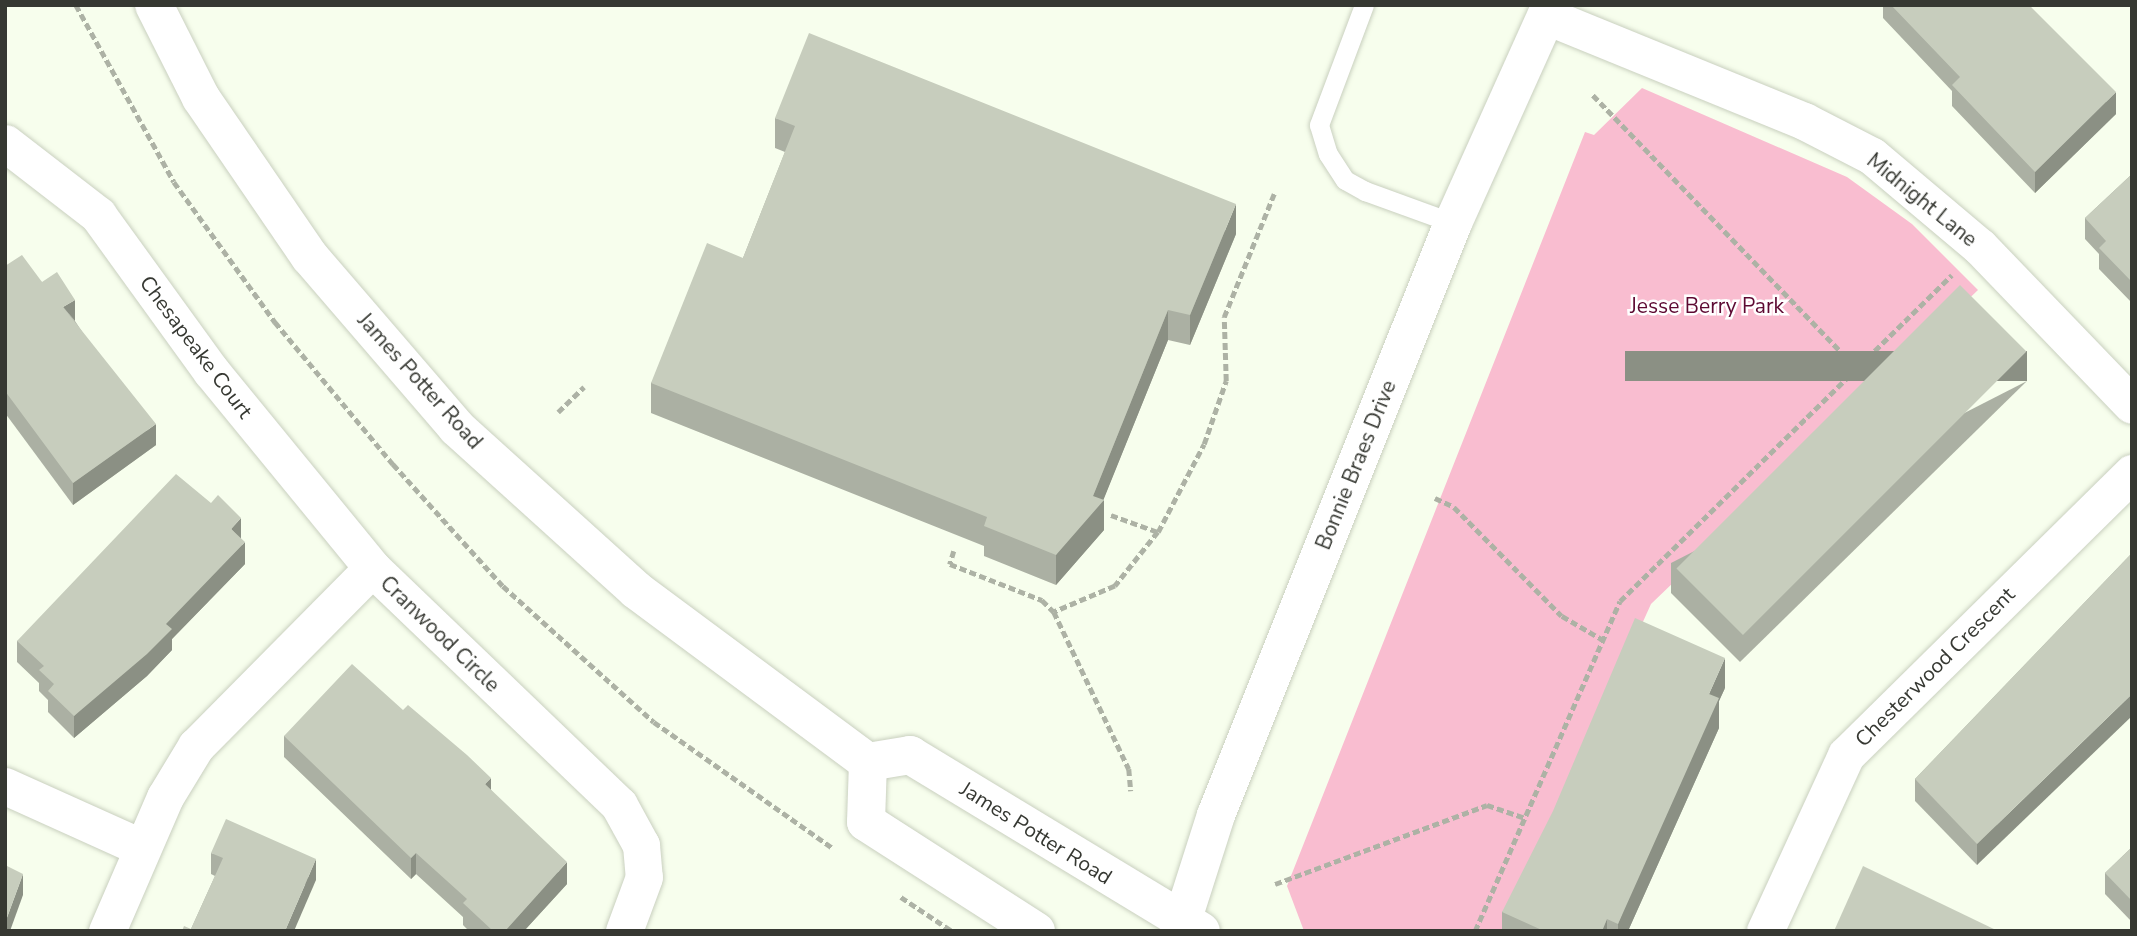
<!DOCTYPE html>
<style>
body{margin:0}
#map{position:relative;width:2137px;height:936px;overflow:hidden;background:#f7feed;font-family:"Nunito Sans",sans-serif}
div>[style]{position:absolute}
.green>*{inset:0;background:#f9bdd0}
.path>*{height:4.5px;margin-top:-2.25px;transform-origin:0;background:repeating-linear-gradient(90deg,#adb2a5 0 7px,transparent 0 10.5px)}
.roads{filter:drop-shadow(0 0 2px #c9d0bf) drop-shadow(0 0 2px #c9d0bf)}
.lane>*{height:19px;margin:-9.5px;padding:0 9.5px;transform-origin:9.5px;border-radius:9.5px;background:#fff}
.street>*{height:37px;margin:-18.5px;padding:0 18.5px;transform-origin:18.5px;border-radius:18.5px;background:#fff}
.secondary>*{height:38px;margin:-19px;padding:0 19px;transform-origin:19px;border-radius:19px;background:#fff}
.wall>*{inset:0;background:#abb0a3}
.shaded-wall>*{inset:0;background:#8b9084;transform-origin:0 0}
.building>*{inset:0;background:#c7cdbd;transform-origin:0 0}
span{translate:-50% -50%;white-space:nowrap;text-align:center;line-height:1.15;-webkit-text-stroke:5px #fff;paint-order:stroke}
.street-label{font-size:21px;color:#363832}
.park-label{font-size:21px;color:#5d0932}
.frame{position:absolute;inset:0;border:7px solid #363832;pointer-events:none}
</style>
<div id="map">
<div class="green">
<i style="clip-path:polygon(1642px 88px,1847px 177px,1912px 224px,1978px 290px,1651px 604px,1503px 931px,1304px 931px,1287px 886px,1585px 132px,1594px 135px)"></i>
</div>
<div class="path">
<i style="left:76px;top:5px;width:202px;rotate:61deg"></i>
<i style="left:174px;top:182px;width:173px;rotate:54.2deg"></i>
<i style="left:275px;top:322px;width:185px;rotate:50.3deg"></i>
<i style="left:393px;top:464px;width:164px;rotate:48deg"></i>
<i style="left:503px;top:586px;width:203px;rotate:42deg"></i>
<i style="left:654px;top:722px;width:220px;rotate:35.2deg"></i>
<i style="left:1593px;top:95px;width:381px;rotate:46deg"></i>
<i style="left:558px;top:412px;width:36px;rotate:-44deg"></i>
<i style="left:1435px;top:498px;width:21px;rotate:25deg"></i>
<i style="left:1454px;top:507px;width:153px;rotate:45.3deg"></i>
<i style="left:1562px;top:616px;width:48px;rotate:30.3deg"></i>
<i style="left:1111px;top:515px;width:50px;rotate:19.9deg"></i>
<i style="left:1158px;top:532px;width:69px;rotate:128.5deg"></i>
<i style="left:1115px;top:586px;width:66px;rotate:156.9deg"></i>
<i style="left:1054px;top:612px;width:174px;rotate:64.5deg"></i>
<i style="left:1129px;top:769px;width:22px;rotate:85deg"></i>
<i style="left:1158px;top:532px;width:99px;rotate:-62.4deg"></i>
<i style="left:1204px;top:444px;width:67px;rotate:-70.8deg"></i>
<i style="left:1226px;top:381px;width:64px;rotate:-91.8deg"></i>
<i style="left:1224px;top:317px;width:133px;rotate:-67.9deg"></i>
<i style="left:954px;top:551px;width:14px;rotate:107deg"></i>
<i style="left:950px;top:564px;width:99px;rotate:21.4deg"></i>
<i style="left:1042px;top:600px;width:17px;rotate:45deg"></i>
<i style="left:1275px;top:884px;width:226px;rotate:-20.4deg"></i>
<i style="left:1487px;top:805px;width:40px;rotate:18.9deg"></i>
<i style="left:901px;top:897px;width:61px;rotate:33.7deg"></i>
<i style="left:1475px;top:931px;width:360px;rotate:-66.3deg"></i>
<i style="left:1620px;top:601px;width:465px;rotate:-44.5deg"></i>
</div>
<div class="roads">
<div class="lane">
<i style="left:1364px;top:5px;width:128px;rotate:110.6deg"></i>
<i style="left:1319px;top:125px;width:30px;rotate:73deg"></i>
<i style="left:1328px;top:154px;width:31px;rotate:57deg"></i>
<i style="left:1345px;top:180px;width:23px;rotate:29deg"></i>
<i style="left:1365px;top:191px;width:94px;rotate:20deg"></i>
</div>
<div class="street">
<i style="left:1547px;top:16px;width:278px;rotate:22.2deg"></i>
<i style="left:1804px;top:121px;width:76px;rotate:27.2deg"></i>
<i style="left:1872px;top:156px;width:141px;rotate:40.1deg"></i>
<i style="left:1980px;top:247px;width:219px;rotate:46.1deg"></i>
<i style="left:5px;top:143px;width:118px;rotate:37.7deg"></i>
<i style="left:98px;top:215px;width:193px;rotate:54.1deg"></i>
<i style="left:211px;top:371px;width:254px;rotate:50.7deg"></i>
<i style="left:372px;top:568px;width:342px;rotate:43.8deg"></i>
<i style="left:619px;top:805px;width:46px;rotate:61.2deg"></i>
<i style="left:641px;top:845px;width:32px;rotate:85deg"></i>
<i style="left:644px;top:877px;width:58px;rotate:110.3deg"></i>
<i style="left:5px;top:786px;width:150px;rotate:24.3deg"></i>
<i style="left:107px;top:931px;width:146px;rotate:-66.6deg"></i>
<i style="left:165px;top:797px;width:60px;rotate:-58.7deg"></i>
<i style="left:196px;top:746px;width:250px;rotate:-45.3deg"></i>
<i style="left:1765px;top:931px;width:194px;rotate:-65.3deg"></i>
<i style="left:1846px;top:755px;width:402px;rotate:-44.6deg"></i>
</div>
<div class="secondary">
<i style="left:154px;top:5px;width:104px;rotate:63.2deg"></i>
<i style="left:201px;top:98px;width:193px;rotate:55.6deg"></i>
<i style="left:310px;top:257px;width:225px;rotate:49.3deg"></i>
<i style="left:457px;top:428px;width:241px;rotate:42.1deg"></i>
<i style="left:636px;top:590px;width:289px;rotate:36.6deg"></i>
<i style="left:868px;top:762px;width:43px;rotate:-9.5deg"></i>
<i style="left:910px;top:755px;width:340px;rotate:31.2deg"></i>
<i style="left:868px;top:762px;width:60px;rotate:91.9deg"></i>
<i style="left:866px;top:822px;width:202px;rotate:32.7deg"></i>
<i style="left:1179px;top:931px;width:122px;rotate:-72.3deg"></i>
<i style="left:1216px;top:815px;width:638px;rotate:-68.18deg"></i>
<i style="left:1453px;top:223px;width:239px;rotate:-65.8deg"></i>
</div>
</div>
<div class="wall">
<i style="clip-path:polygon(1883px 5px,2029px 5px,2116px 114px,2035px 193px,1952px 106px,1952px 91px,1883px 18px)"></i>
<i style="clip-path:polygon(775px 118px,1236px 234px,1190px 345px,1168px 340px,1103px 500px,1104px 530px,1056px 585px,984px 556px,984px 546px,651px 413px,651px 383px,743px 258px,785px 152px,775px 148px)"></i>
<i style="clip-path:polygon(2132px 174px,2132px 303px,2099px 269px,2099px 254px,2085px 239px,2085px 218px)"></i>
<i style="clip-path:polygon(5px 266px,42px 282px,75px 321px,156px 445px,73px 505px,5px 413px)"></i>
<i style="clip-path:polygon(2027px 381px,1740px 662px,1671px 593px,1671px 563px)"></i>
<i style="clip-path:polygon(241px 539px,245px 564px,172px 639px,172px 650px,147px 676px,74px 738px,48px 712px,48px 700px,39px 691px,39px 683px,17px 662px,17px 641px)"></i>
<i style="clip-path:polygon(2132px 553px,1977px 865px,1915px 801px,1915px 779px)"></i>
<i style="clip-path:polygon(1725px 688px,1719px 701px,1719px 728px,1628px 931px,1502px 931px,1502px 912px)"></i>
<i style="clip-path:polygon(403px 710px,491px 790px,567px 884px,524px 931px,469px 931px,463px 925px,463px 917px,416px 874px,411px 879px,284px 757px,284px 736px)"></i>
<i style="clip-path:polygon(2132px 847px,2132px 922px,2105px 894px,2105px 873px)"></i>
<i style="clip-path:polygon(211px 853px,316px 880px,191px 929px,215px 876px,211px 874px)"></i>
</div>
<div class="shaded-wall">
<i style="clip-path:polygon(2116px 92px,2116px 114px,2035px 193px,2035px 172px)"></i>
<i style="clip-path:polygon(1236px 204px,1236px 234px,1190px 345px,1190px 315px)"></i>
<i style="clip-path:polygon(75px 300px,75px 321px,63px 307px)"></i>
<i style="clip-path:polygon(1168px 310px,1168px 340px,1103px 501px,1104px 500px,1104px 530px,1056px 585px,1056px 555px,1093px 496px)"></i>
<i style="left:2027px;top:351px;width:30px;height:402px;rotate:90deg"></i>
<i style="clip-path:polygon(156px 424px,156px 445px,73px 505px,73px 483px)"></i>
<i style="clip-path:polygon(241px 518px,241px 540px,231px 529px)"></i>
<i style="clip-path:polygon(245px 542px,245px 564px,172px 639px,172px 650px,147px 676px,74px 738px,74px 716px)"></i>
<i style="clip-path:polygon(1725px 658px,1725px 688px,1719px 701px,1719px 728px,1628px 931px,1618px 931px,1618px 924px,1709px 694px)"></i>
<i style="clip-path:polygon(2132px 694px,2132px 716px,1977px 865px,1977px 844px)"></i>
<i style="clip-path:polygon(491px 778px,491px 799px,485px 784px)"></i>
<i style="clip-path:polygon(416px 853px,416px 874px,411px 879px,411px 858px)"></i>
<i style="clip-path:polygon(316px 859px,316px 880px,294px 931px,285px 931px)"></i>
<i style="clip-path:polygon(567px 862px,567px 884px,524px 931px,505px 931px)"></i>
<i style="clip-path:polygon(23px 874px,23px 895px,10px 931px,5px 931px,5px 923px)"></i>
<i style="clip-path:polygon(1607px 919px,1607px 931px,1602px 931px)"></i>
</div>
<div class="building">
<i style="clip-path:polygon(1891px 5px,2029px 5px,2116px 92px,2035px 172px,1952px 85px,1960px 77px)"></i>
<i style="clip-path:polygon(809px 33px,1236px 204px,1190px 315px,1168px 310px,1093px 496px,1104px 500px,1056px 555px,984px 526px,987px 517px,651px 383px,707px 243px,743px 258px,795px 126px,775px 118px)"></i>
<i style="clip-path:polygon(2132px 174px,2132px 282px,2099px 248px,2106px 241px,2085px 218px)"></i>
<i style="clip-path:polygon(22px 255px,42px 282px,57px 272px,75px 300px,63px 307px,156px 424px,73px 483px,5px 391px,5px 266px)"></i>
<i style="left:1960px;top:285px;width:94px;height:401px;rotate:45deg"></i>
<i style="clip-path:polygon(176px 474px,211px 503px,218px 495px,241px 518px,231px 529px,245px 542px,166px 624px,172px 629px,147px 654px,74px 716px,48px 691px,54px 684px,39px 670px,44px 666px,17px 641px)"></i>
<i style="clip-path:polygon(2132px 553px,2132px 694px,1977px 844px,1915px 779px)"></i>
<i style="clip-path:polygon(1635px 618px,1725px 658px,1709px 694px,1719px 698px,1618px 924px,1607px 919px,1602px 931px,1544px 931px,1502px 912px,1553px 811px)"></i>
<i style="clip-path:polygon(352px 664px,403px 710px,408px 705px,467px 755px,491px 778px,485px 784px,567px 862px,505px 931px,493px 931px,463px 903px,467px 899px,416px 853px,411px 858px,284px 736px)"></i>
<i style="clip-path:polygon(226px 819px,316px 859px,285px 931px,182px 931px,184px 926px,191px 929px,223px 858px,211px 853px)"></i>
<i style="clip-path:polygon(2132px 847px,2132px 901px,2105px 873px)"></i>
<i style="clip-path:polygon(5px 865px,23px 874px,5px 923px)"></i>
<i style="clip-path:polygon(1863px 866px,1998px 931px,1834px 931px)"></i>
</div>
<div class="street-label">
<span style="left:1922px;top:200px;rotate:39deg">Midnight Lane</span>
<span style="left:196px;top:347px;rotate:53deg">Chesapeake Court</span>
<span style="left:420px;top:381px;rotate:48deg">James Potter Road</span>
<span style="left:1356px;top:465px;rotate:-68deg">Bonnie Braes Drive</span>
<span style="left:440px;top:634px;rotate:44deg">Cranwood Circle</span>
<span style="left:1935px;top:667px;rotate:-45deg">Chesterwood Crescent</span>
<span style="left:1036px;top:833px;rotate:32deg">James Potter Road</span>
</div>
<div class="park-label">
<span style="left:1707px;top:306px">Jesse Berry Park</span>
</div>
<div class="frame"></div>
</div>
